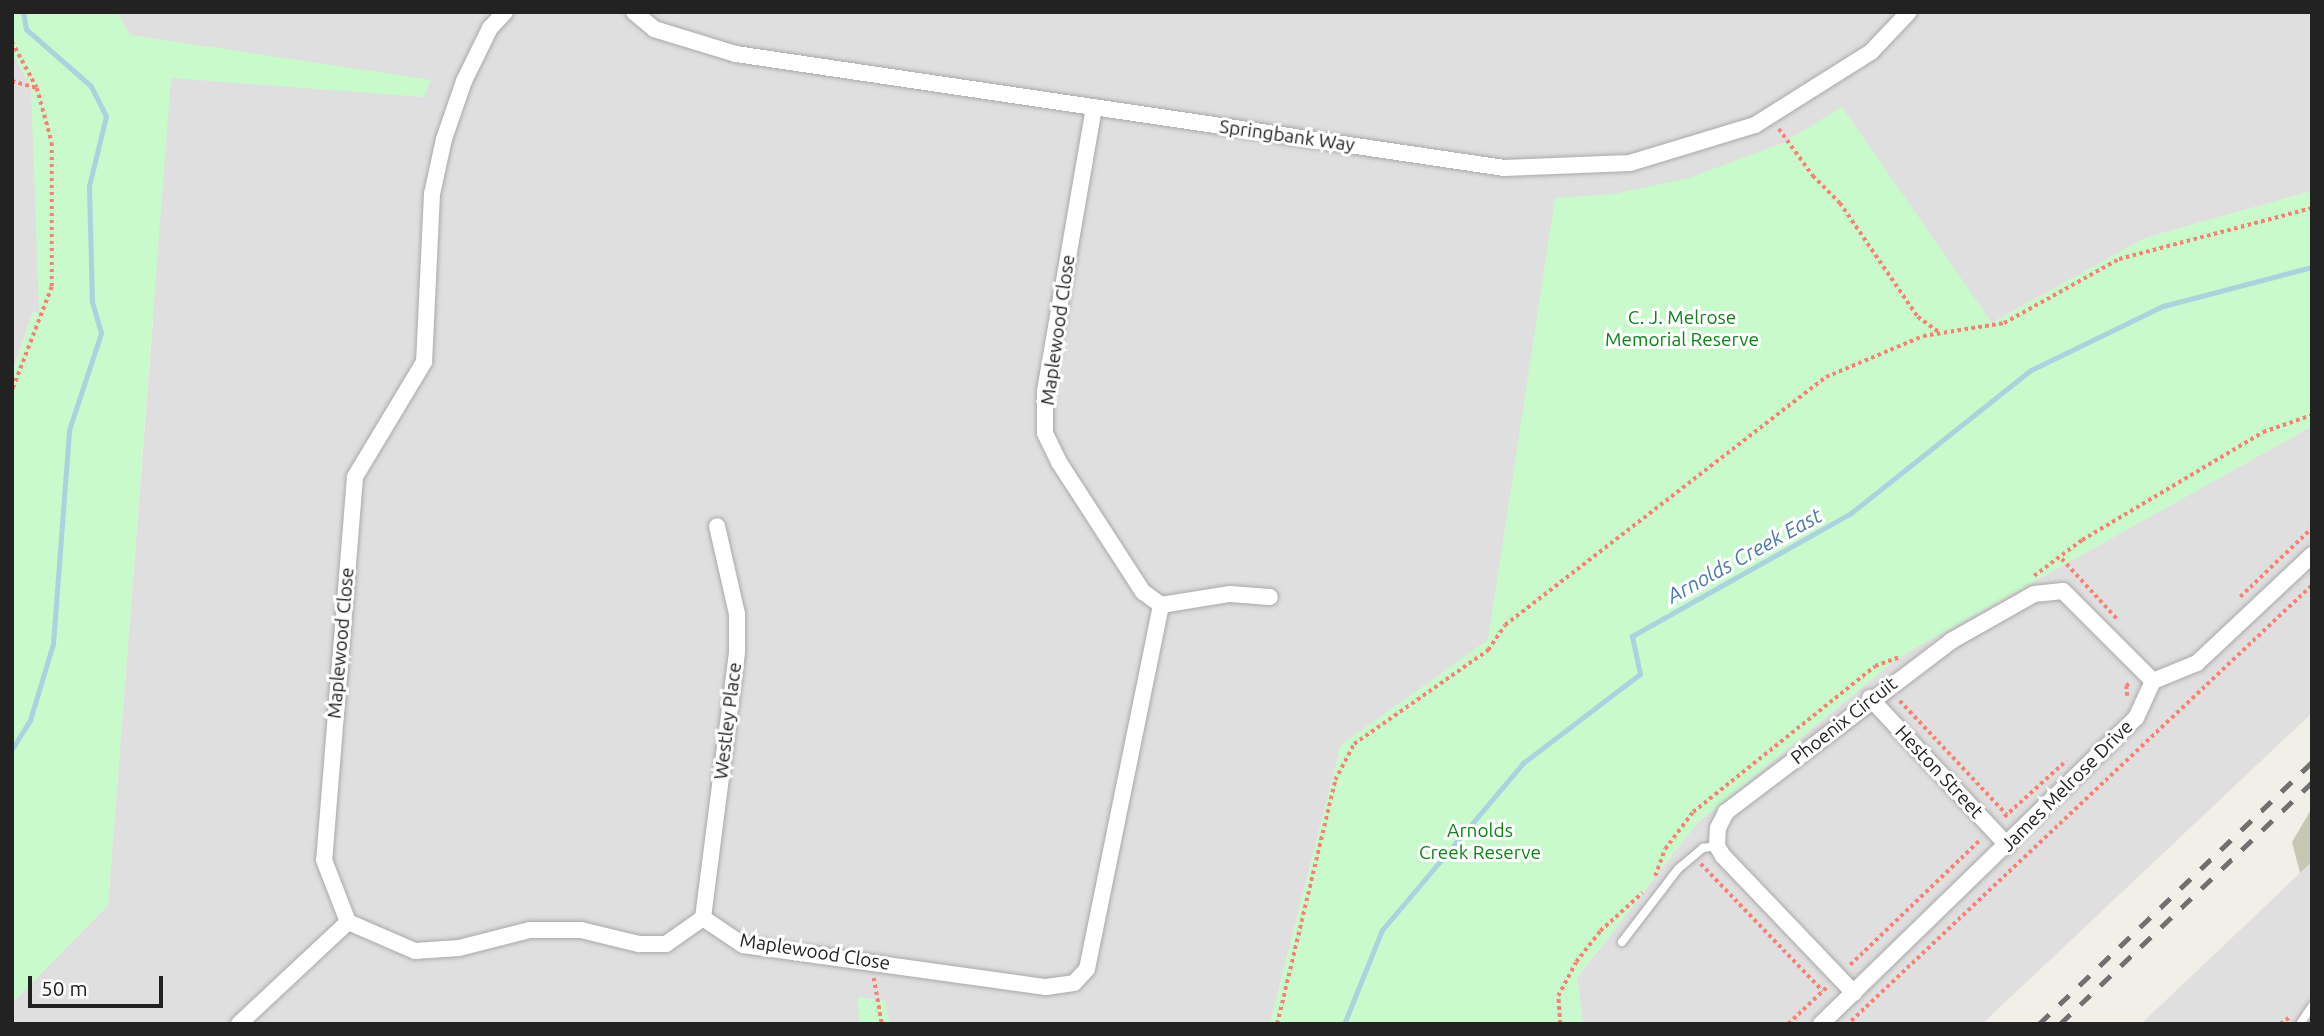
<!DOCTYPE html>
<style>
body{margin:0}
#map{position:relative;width:2324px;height:1036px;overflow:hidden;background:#f2efe9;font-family:Ubuntu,sans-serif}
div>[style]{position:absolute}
.residential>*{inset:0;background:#e0dfdf}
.construction>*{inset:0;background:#c7c7b4}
.park>*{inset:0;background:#c8facc}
.stream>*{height:5px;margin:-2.5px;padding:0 2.5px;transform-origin:2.5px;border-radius:2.5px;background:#aad3df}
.path>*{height:3.5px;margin-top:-1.75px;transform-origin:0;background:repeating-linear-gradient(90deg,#fa8072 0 3.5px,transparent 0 7px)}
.roads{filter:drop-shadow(0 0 2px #a9a9a9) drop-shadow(0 0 2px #a9a9a9)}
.lane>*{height:8px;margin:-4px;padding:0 4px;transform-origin:4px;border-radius:4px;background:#fff}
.street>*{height:16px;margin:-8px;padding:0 8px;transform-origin:8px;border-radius:8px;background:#fff}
.rail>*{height:5px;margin-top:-2.5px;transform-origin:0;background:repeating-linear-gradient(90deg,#707070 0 14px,transparent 0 28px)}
span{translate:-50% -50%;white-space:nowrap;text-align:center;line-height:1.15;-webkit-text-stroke:6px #fff;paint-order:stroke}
.street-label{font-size:19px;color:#222}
.park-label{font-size:19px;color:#0c8416}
.water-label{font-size:21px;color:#4a7aab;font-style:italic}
.frame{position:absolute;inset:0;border:14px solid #222;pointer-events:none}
.scale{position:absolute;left:28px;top:976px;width:135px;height:32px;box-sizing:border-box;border:4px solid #222;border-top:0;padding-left:9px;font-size:21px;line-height:24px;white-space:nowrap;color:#222;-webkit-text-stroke:5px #fff;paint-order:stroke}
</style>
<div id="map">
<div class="residential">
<i style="clip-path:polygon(12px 12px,2312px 12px,2312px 191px,2145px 238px,1734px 466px,1341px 745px,1270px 1024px,12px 1024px,12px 1003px,108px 905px,153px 320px,33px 312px,12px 373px)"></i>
<i style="clip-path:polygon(2312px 426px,2312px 713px,1982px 1024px,1583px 1024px,1577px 978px,1696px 824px,1899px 657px)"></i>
<i style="clip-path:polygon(2312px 862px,2312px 1024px,2141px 1024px,2300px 873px)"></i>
</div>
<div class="construction">
<i style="clip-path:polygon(2312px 808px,2312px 862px,2300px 873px,2292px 842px)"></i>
</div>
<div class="park">
<i style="clip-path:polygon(12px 12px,117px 12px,130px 35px,431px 80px,424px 97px,171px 78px,108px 905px,12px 1003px,12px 373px,33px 312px,39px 312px,31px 86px,12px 54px)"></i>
<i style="clip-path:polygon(1842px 107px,1992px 323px,2145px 238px,2312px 191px,2312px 426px,1899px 657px,1696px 824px,1577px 978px,1583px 1024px,1270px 1024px,1341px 745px,1488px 640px,1555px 198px,1614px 194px,1689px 178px,1783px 143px)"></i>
<i style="clip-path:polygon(858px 997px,885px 1001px,890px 1024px,859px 1024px)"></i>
</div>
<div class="stream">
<i style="left:12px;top:749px;width:34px;rotate:-58deg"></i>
<i style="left:30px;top:720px;width:79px;rotate:-73.2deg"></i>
<i style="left:53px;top:644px;width:215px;rotate:-85.7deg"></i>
<i style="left:69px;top:430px;width:102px;rotate:-71.7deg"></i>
<i style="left:101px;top:333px;width:32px;rotate:-106deg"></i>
<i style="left:92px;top:302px;width:116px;rotate:-91.5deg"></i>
<i style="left:89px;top:186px;width:72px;rotate:-76.3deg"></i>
<i style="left:106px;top:116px;width:34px;rotate:-117deg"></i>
<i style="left:91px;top:86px;width:86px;rotate:-138.8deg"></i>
<i style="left:26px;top:29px;width:17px;rotate:-100deg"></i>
<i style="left:1344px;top:1024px;width:101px;rotate:-68deg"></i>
<i style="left:1382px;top:930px;width:219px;rotate:-49.8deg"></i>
<i style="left:1523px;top:763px;width:147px;rotate:-37.3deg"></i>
<i style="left:1640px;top:674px;width:39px;rotate:-102deg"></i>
<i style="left:1632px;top:636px;width:251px;rotate:-29.3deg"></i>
<i style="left:1851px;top:513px;width:230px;rotate:-38.5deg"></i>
<i style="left:2031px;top:370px;width:147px;rotate:-25.9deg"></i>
<i style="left:2163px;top:306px;width:154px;rotate:-14.7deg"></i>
</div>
<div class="path">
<i style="left:12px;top:42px;width:52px;rotate:61.5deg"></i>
<i style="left:37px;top:88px;width:57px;rotate:74.7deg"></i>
<i style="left:52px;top:143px;width:144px;rotate:90deg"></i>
<i style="left:52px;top:287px;width:111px;rotate:111deg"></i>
<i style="left:12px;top:81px;width:26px;rotate:16deg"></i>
<i style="left:1779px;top:129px;width:58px;rotate:54.1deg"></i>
<i style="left:1813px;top:176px;width:38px;rotate:45deg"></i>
<i style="left:1840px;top:203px;width:138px;rotate:55.6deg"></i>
<i style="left:1918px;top:317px;width:26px;rotate:36deg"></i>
<i style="left:2062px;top:559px;width:84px;rotate:47.4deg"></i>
<i style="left:2034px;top:576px;width:60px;rotate:-36.9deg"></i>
<i style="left:2082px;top:540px;width:211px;rotate:-30.8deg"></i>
<i style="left:2263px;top:432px;width:52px;rotate:-19.1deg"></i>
<i style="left:2240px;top:597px;width:100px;rotate:-43.8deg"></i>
<i style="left:2127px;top:696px;width:10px;rotate:-96deg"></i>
<i style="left:2126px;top:686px;width:6px;rotate:-39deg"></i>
<i style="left:1900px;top:701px;width:156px;rotate:46.8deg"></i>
<i style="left:2004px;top:817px;width:84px;rotate:-42.1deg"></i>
<i style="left:1701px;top:864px;width:176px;rotate:46.2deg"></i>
<i style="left:1655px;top:876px;width:29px;rotate:-70deg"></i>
<i style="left:1665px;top:849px;width:46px;rotate:-52.9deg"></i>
<i style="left:1693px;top:812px;width:233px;rotate:-38.7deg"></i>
<i style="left:1875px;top:666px;width:27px;rotate:-20deg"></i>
<i style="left:1850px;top:965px;width:182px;rotate:-43.9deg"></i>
<i style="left:874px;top:978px;width:47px;rotate:80.1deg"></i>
<i style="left:1851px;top:1021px;width:635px;rotate:-43.4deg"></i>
<i style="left:1277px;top:1024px;width:251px;rotate:-76.6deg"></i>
<i style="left:1335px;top:780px;width:41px;rotate:-62.2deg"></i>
<i style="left:1354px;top:744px;width:164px;rotate:-35deg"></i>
<i style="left:1488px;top:650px;width:30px;rotate:-56deg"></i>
<i style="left:1505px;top:625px;width:406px;rotate:-37.7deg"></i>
<i style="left:1826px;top:377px;width:105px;rotate:-22.9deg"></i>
<i style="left:1923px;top:336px;width:82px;rotate:-9.1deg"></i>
<i style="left:2004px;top:323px;width:132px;rotate:-29.1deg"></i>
<i style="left:2119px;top:259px;width:200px;rotate:-14.8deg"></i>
<i style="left:1560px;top:1024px;width:28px;rotate:-94deg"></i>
<i style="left:1558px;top:996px;width:38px;rotate:-62deg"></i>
<i style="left:1576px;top:962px;width:39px;rotate:-52deg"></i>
<i style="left:1600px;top:931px;width:57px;rotate:-42.1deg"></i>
<i style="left:1788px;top:1024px;width:54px;rotate:-43.5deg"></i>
<i style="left:2280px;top:1024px;width:12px;rotate:-35deg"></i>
</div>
<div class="roads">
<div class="lane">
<i style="left:1622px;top:942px;width:92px;rotate:-52.5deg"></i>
<i style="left:1678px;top:869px;width:33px;rotate:-40deg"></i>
<i style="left:1703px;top:848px;width:14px;rotate:-8deg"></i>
<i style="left:2300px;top:1024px;width:22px;rotate:-56deg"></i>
</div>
<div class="street">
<i style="left:505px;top:12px;width:22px;rotate:133deg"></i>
<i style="left:490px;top:28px;width:59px;rotate:116.1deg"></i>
<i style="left:464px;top:81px;width:61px;rotate:109deg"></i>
<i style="left:444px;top:139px;width:56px;rotate:102.3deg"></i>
<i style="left:432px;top:194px;width:168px;rotate:92.7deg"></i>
<i style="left:424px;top:362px;width:134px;rotate:121deg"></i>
<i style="left:355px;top:477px;width:384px;rotate:94.6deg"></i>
<i style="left:324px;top:860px;width:66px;rotate:68.8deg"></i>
<i style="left:348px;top:922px;width:73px;rotate:23.4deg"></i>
<i style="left:415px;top:951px;width:44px;rotate:-3.9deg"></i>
<i style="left:459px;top:948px;width:73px;rotate:-14.2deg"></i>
<i style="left:530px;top:930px;width:51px"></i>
<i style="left:581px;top:930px;width:60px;rotate:13.6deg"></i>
<i style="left:639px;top:944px;width:27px"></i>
<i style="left:666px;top:944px;width:45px;rotate:-35.1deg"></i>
<i style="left:703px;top:918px;width:48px;rotate:34deg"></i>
<i style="left:743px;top:945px;width:306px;rotate:7.9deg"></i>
<i style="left:1046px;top:987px;width:28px;rotate:-8deg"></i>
<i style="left:1074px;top:983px;width:19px;rotate:-47deg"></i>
<i style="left:1087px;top:969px;width:371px;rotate:-78.5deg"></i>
<i style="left:1161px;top:605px;width:22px;rotate:-144deg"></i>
<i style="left:1143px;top:592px;width:155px;rotate:-122.9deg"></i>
<i style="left:1059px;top:462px;width:32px;rotate:-116deg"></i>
<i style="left:1045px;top:433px;width:42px;rotate:-90deg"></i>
<i style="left:1045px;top:391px;width:288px;rotate:-80.2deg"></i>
<i style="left:634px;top:12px;width:26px;rotate:40deg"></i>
<i style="left:654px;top:29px;width:86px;rotate:17deg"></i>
<i style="left:736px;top:54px;width:776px;rotate:8.44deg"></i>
<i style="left:1504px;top:168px;width:126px;rotate:-2.3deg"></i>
<i style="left:1630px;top:163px;width:131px;rotate:-16.9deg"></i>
<i style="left:1755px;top:125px;width:137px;rotate:-32.2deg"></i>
<i style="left:1871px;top:52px;width:55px;rotate:-46.5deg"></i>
<i style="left:1161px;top:605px;width:70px;rotate:-9.1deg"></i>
<i style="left:1230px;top:594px;width:40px;rotate:4.3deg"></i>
<i style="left:1870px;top:698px;width:202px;rotate:47deg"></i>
<i style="left:703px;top:918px;width:268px;rotate:-82.7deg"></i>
<i style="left:737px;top:652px;width:38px;rotate:-90deg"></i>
<i style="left:737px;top:614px;width:90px;rotate:-102.8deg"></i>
<i style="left:1854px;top:993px;width:190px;rotate:-133.7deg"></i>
<i style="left:1723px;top:856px;width:12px;rotate:-121deg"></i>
<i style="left:1717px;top:846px;width:18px;rotate:-87deg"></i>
<i style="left:1718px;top:828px;width:18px;rotate:-63deg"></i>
<i style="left:1726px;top:812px;width:283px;rotate:-37.2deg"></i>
<i style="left:1951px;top:641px;width:95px;rotate:-29.5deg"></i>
<i style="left:2034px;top:594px;width:29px;rotate:-6deg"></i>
<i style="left:2063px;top:591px;width:127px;rotate:45deg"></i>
<i style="left:239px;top:1024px;width:149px;rotate:-43.1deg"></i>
<i style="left:1821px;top:1024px;width:439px;rotate:-44.2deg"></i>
<i style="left:2136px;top:718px;width:41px;rotate:-65.3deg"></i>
<i style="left:2153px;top:681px;width:48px;rotate:-22.2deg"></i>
<i style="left:2197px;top:663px;width:158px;rotate:-43.2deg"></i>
</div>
</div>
<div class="rail">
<i style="left:2039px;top:1024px;width:378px;rotate:-43.8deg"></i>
<i style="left:2060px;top:1024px;width:349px;rotate:-43.8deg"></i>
</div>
<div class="street-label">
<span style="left:1287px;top:136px;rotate:8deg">Springbank Way</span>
<span style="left:1058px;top:330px;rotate:-82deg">Maplewood Close</span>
<span style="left:341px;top:643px;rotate:-85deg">Maplewood Close</span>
<span style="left:728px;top:721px;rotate:-83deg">Westley Place</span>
<span style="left:1844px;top:721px;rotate:-38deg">Phoenix Circuit</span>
<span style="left:1939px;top:772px;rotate:47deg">Heston Street</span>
<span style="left:2067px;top:786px;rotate:-45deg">James Melrose Drive</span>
<span style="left:815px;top:952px;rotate:9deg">Maplewood Close</span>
</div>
<div class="park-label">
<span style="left:1682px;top:329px">C. J. Melrose<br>Memorial Reserve</span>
<span style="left:1480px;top:842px">Arnolds<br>Creek Reserve</span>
</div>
<div class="water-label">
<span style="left:1744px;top:555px;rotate:-29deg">Arnolds Creek East</span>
</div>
<div class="frame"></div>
<div class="scale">50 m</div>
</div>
